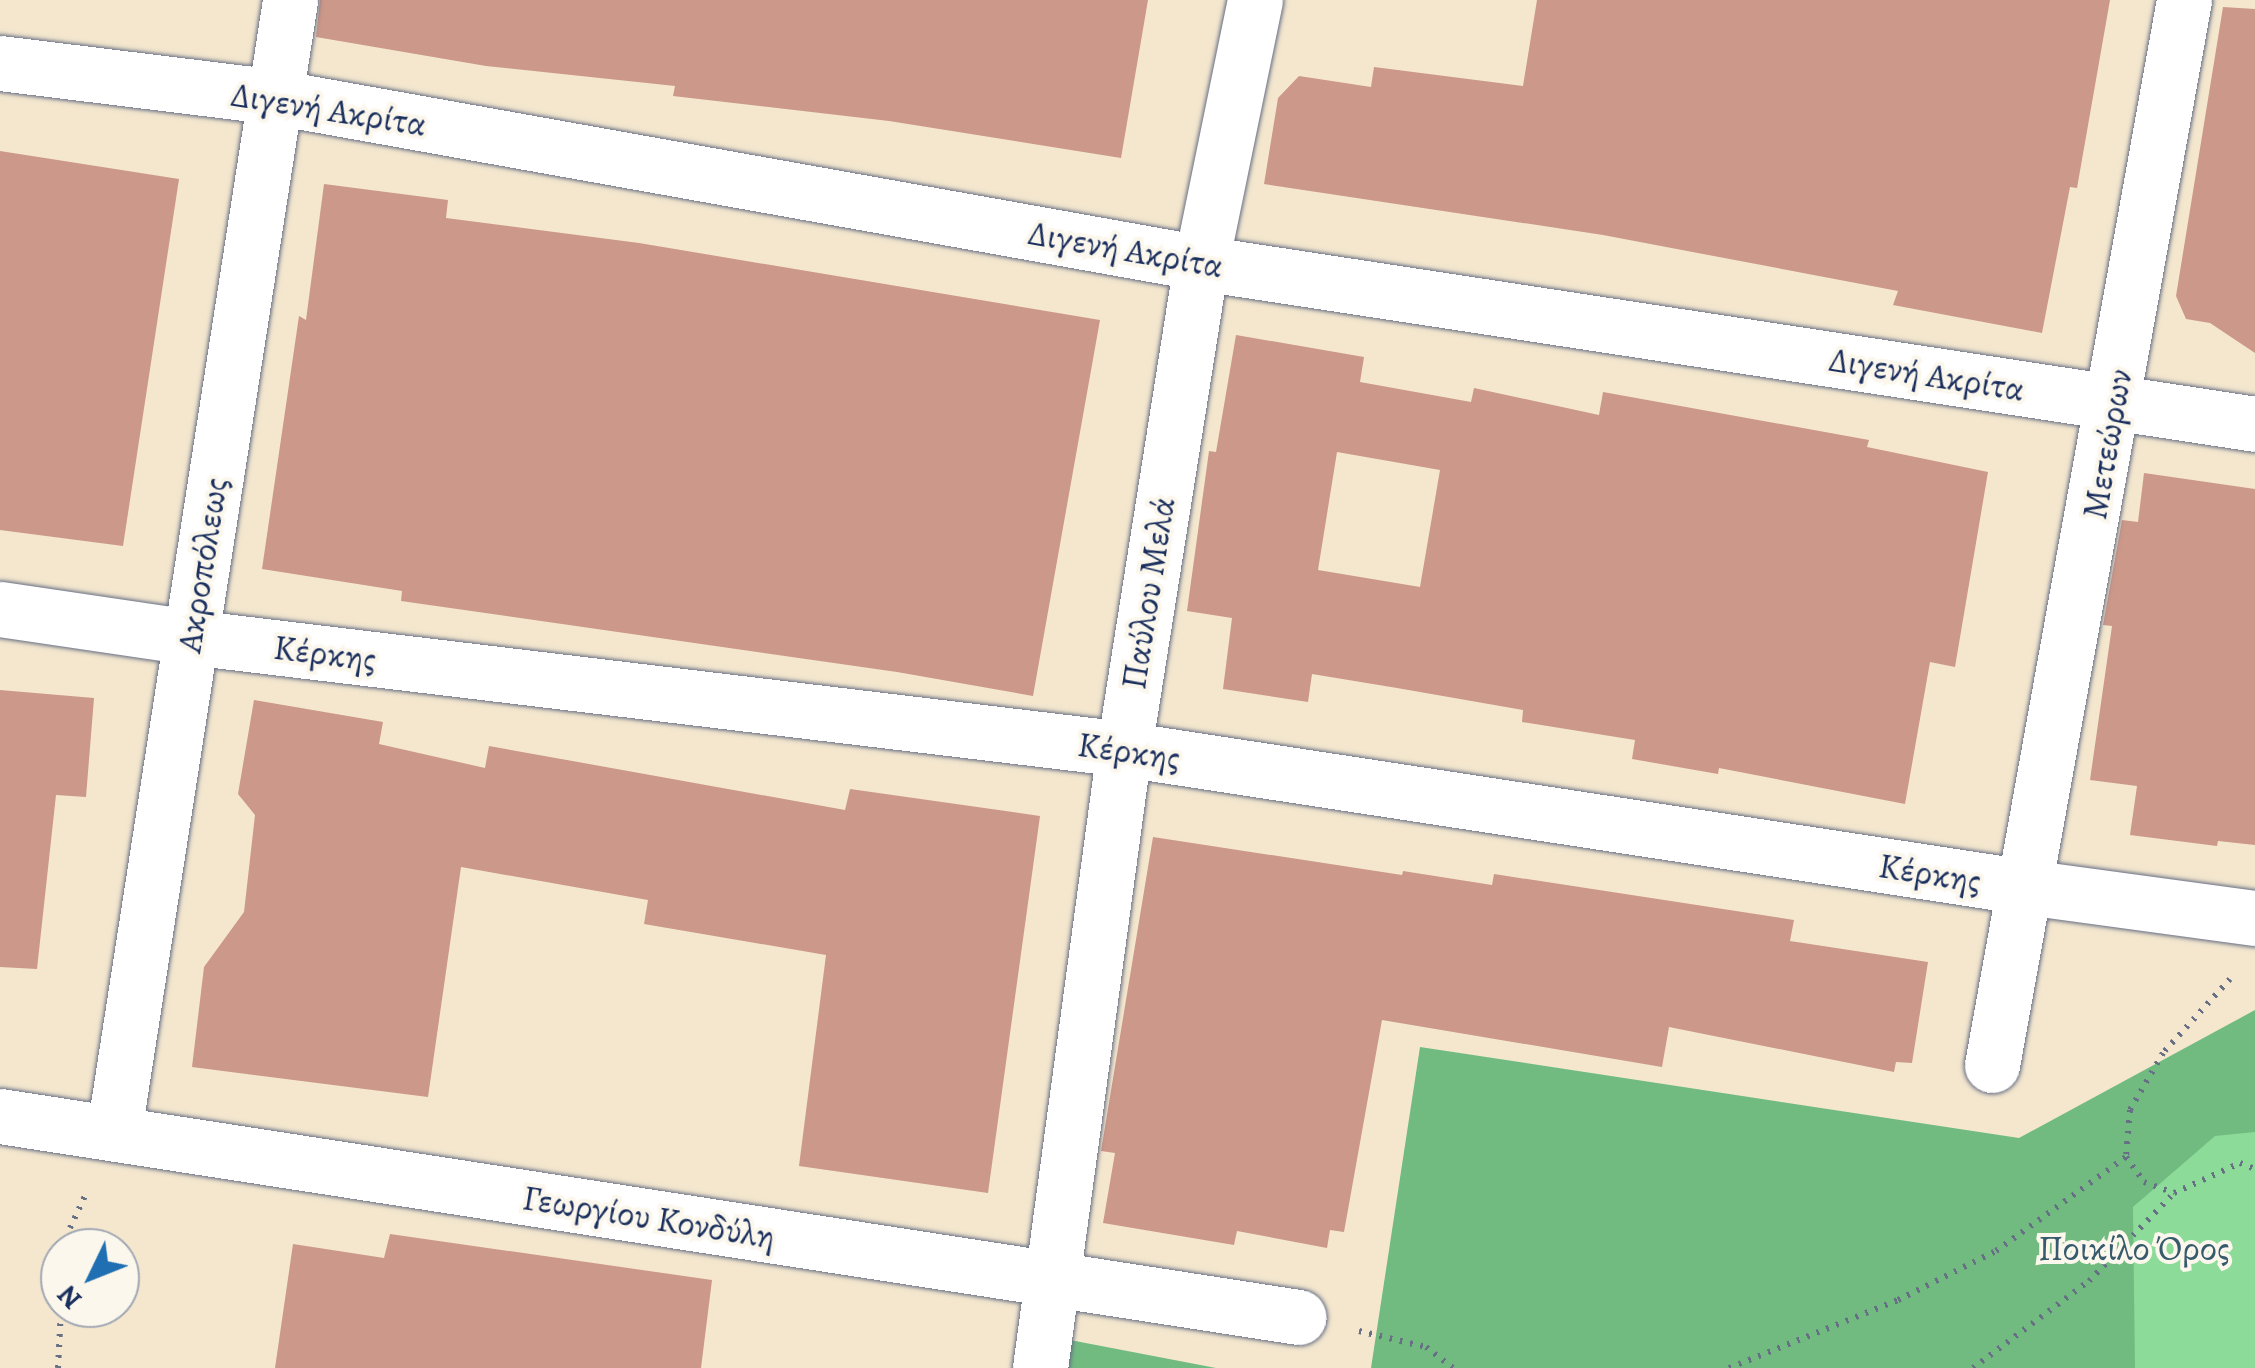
<!DOCTYPE html>
<meta charset="utf-8">
<style>
body{margin:0}
#map{position:relative;width:2255px;height:1368px;overflow:hidden;background:#f4e7ce;font-family:Alegreya,serif}
div>[style]{position:absolute}
.green>*{inset:0;background:#8cdb99}
.forest>*{inset:0;background:#71bb81}
.building>*{inset:0;background:#cc9889}
.path>*{height:6px;margin-top:-3px;transform-origin:0;background:repeating-linear-gradient(90deg,#676f85 0 2.5px,transparent 0 10.5px)}
.roads{filter:drop-shadow(0 0 2px #676f85) drop-shadow(0 0 2px #676f85)}
.street>*{height:55px;margin:-27.5px;padding:0 27.5px;transform-origin:27.5px;border-radius:27.5px;background:#fff}
span{translate:-50% -50%;white-space:nowrap;text-align:center;line-height:1.15;-webkit-text-stroke:8px #fbf7ec;paint-order:stroke}
.street-label{font-size:35px;color:#1b2f5e}
.park-label{font-size:35px;color:#375a6d}
.north{position:absolute;left:40px;top:1228px;width:100px;height:100px;box-sizing:border-box;background:#fbf7ec;border:2px solid #a1a7b3;border-radius:50%;rotate:227deg;font-size:28px;font-weight:700;line-height:40px;text-align:center;color:#1b2f5e}
.north::after{content:'';display:block;margin:auto;width:35px;height:45px;background:#1f6fb2;clip-path:polygon(50% 0,100% 100%,50% 72%,0 100%)}
</style>
<div id="map">
<div class="green">
<i style="clip-path:polygon(2255px 1035px,2255px 1368px,1678px 1368px)"></i>
</div>
<div class="forest">
<i style="clip-path:polygon(2255px 1010px,2255px 1132px,2215px 1136px,2133px 1207px,2135px 1368px,1371px 1368px,1420px 1047px,2019px 1138px)"></i>
<i style="clip-path:polygon(1070px 1340px,1216px 1368px,1065px 1368px)"></i>
</div>
<div class="building">
<i style="clip-path:polygon(320px 0,1148px 0,1121px 158px,889px 121px,673px 96px,675px 86px,486px 66px,316px 37px)"></i>
<i style="clip-path:polygon(1537px 0,2110px 0,2077px 188px,2070px 187px,2042px 333px,1893px 305px,1898px 291px,1603px 235px,1264px 184px,1278px 98px,1299px 76px,1371px 87px,1374px 67px,1523px 86px)"></i>
<i style="clip-path:polygon(2223px 7px,2255px 9px,2255px 353px,2210px 323px,2186px 319px,2176px 296px)"></i>
<i style="clip-path:polygon(0 151px,179px 179px,123px 546px,0 530px)"></i>
<i style="clip-path:polygon(324px 184px,448px 200px,446px 218px,639px 243px,1100px 320px,1033px 696px,897px 672px,401px 601px,402px 591px,262px 569px,299px 316px,306px 320px)"></i>
<i style="clip-path:polygon(evenodd,1236px 335px,1364px 357px,1360px 382px,1471px 402px,1474px 388px,1599px 415px,1603px 392px,1869px 440px,1867px 447px,1988px 472px,1955px 667px,1930px 662px,1905px 804px,1719px 768px,1718px 774px,1632px 759px,1635px 740px,1522px 722px,1523px 710px,1397px 688px,1312px 674px,1308px 702px,1223px 689px,1232px 618px,1187px 611px,1209px 451px,1216px 452px,1236px 335px,1337px 452px,1440px 470px,1420px 587px,1318px 570px,1337px 452px)"></i>
<i style="clip-path:polygon(2144px 473px,2255px 489px,2255px 845px,2218px 841px,2217px 846px,2130px 835px,2137px 786px,2090px 780px,2112px 626px,2103px 625px,2122px 520px,2138px 522px)"></i>
<i style="clip-path:polygon(0 690px,94px 698px,86px 797px,56px 795px,37px 969px,0 967px)"></i>
<i style="clip-path:polygon(254px 700px,383px 722px,379px 744px,485px 768px,489px 746px,845px 810px,850px 789px,1040px 816px,988px 1193px,799px 1166px,826px 955px,644px 924px,648px 900px,461px 867px,428px 1097px,192px 1067px,204px 967px,244px 912px,255px 815px,238px 794px)"></i>
<i style="clip-path:polygon(1153px 837px,1402px 875px,1403px 871px,1492px 885px,1494px 874px,1794px 920px,1790px 941px,1928px 962px,1912px 1063px,1896px 1062px,1894px 1072px,1669px 1027px,1662px 1067px,1382px 1020px,1344px 1232px,1330px 1230px,1327px 1248px,1237px 1231px,1234px 1245px,1103px 1223px,1115px 1153px,1101px 1151px)"></i>
<i style="clip-path:polygon(390px 1234px,712px 1280px,701px 1368px,275px 1368px,293px 1244px,384px 1258px)"></i>
</div>
<div class="path">
<i style="left:2230px;top:979px;width:100px;rotate:132.2deg"></i>
<i style="left:2163px;top:1053px;width:66px;rotate:120.1deg"></i>
<i style="left:2130px;top:1110px;width:47px;rotate:94.9deg"></i>
<i style="left:2126px;top:1157px;width:31px;rotate:54deg"></i>
<i style="left:2144px;top:1182px;width:32px;rotate:20deg"></i>
<i style="left:2174px;top:1193px;width:72px;rotate:-24.4deg"></i>
<i style="left:2240px;top:1163px;width:16px;rotate:22deg"></i>
<i style="left:68px;top:1248px;width:20px;rotate:-84deg"></i>
<i style="left:70px;top:1228px;width:38px;rotate:-65deg"></i>
<i style="left:1359px;top:1331px;width:69px;rotate:13.4deg"></i>
<i style="left:1426px;top:1347px;width:34px;rotate:38deg"></i>
<i style="left:58px;top:1368px;width:60px;rotate:-87.1deg"></i>
<i style="left:1729px;top:1368px;width:182px;rotate:-21.9deg"></i>
<i style="left:1898px;top:1300px;width:110px;rotate:-26.6deg"></i>
<i style="left:1996px;top:1251px;width:160px;rotate:-35.9deg"></i>
<i style="left:1973px;top:1368px;width:145px;rotate:-36.9deg"></i>
<i style="left:2089px;top:1281px;width:122px;rotate:-46deg"></i>
</div>
<div class="roads">
<div class="street">
<i style="left:0;top:63px;width:277px;rotate:7deg"></i>
<i style="left:275px;top:97px;width:941px;rotate:10.16deg"></i>
<i style="left:1201px;top:263px;width:1066px;rotate:8.68deg"></i>
<i style="left:0;top:609px;width:192px;rotate:8.4deg"></i>
<i style="left:190px;top:637px;width:941px;rotate:6.84deg"></i>
<i style="left:1124px;top:749px;width:912px;rotate:8.7deg"></i>
<i style="left:2026px;top:887px;width:231px;rotate:7.7deg"></i>
<i style="left:1992px;top:1065px;width:1082px;rotate:-79.78deg"></i>
<i style="left:0;top:1116px;width:1314px;rotate:8.8deg"></i>
<i style="left:114px;top:1131px;width:1145px;rotate:-81.15deg"></i>
<i style="left:1040px;top:1368px;width:625px;rotate:-82.27deg"></i>
<i style="left:1124px;top:749px;width:492px;rotate:-81deg"></i>
<i style="left:1201px;top:263px;width:268px;rotate:-78.4deg"></i>
</div>
</div>
<div class="street-label">
<span style="left:329px;top:109px;rotate:9deg">Διγενή Ακρίτα</span>
<span style="left:1126px;top:249px;rotate:10deg">Διγενή Ακρίτα</span>
<span style="left:1927px;top:374px;rotate:9deg">Διγενή Ακρίτα</span>
<span style="left:2107px;top:444px;rotate:-80deg">Μετεώρων</span>
<span style="left:202px;top:565px;rotate:-81deg">Ακροπόλεως</span>
<span style="left:1148px;top:593px;rotate:-81deg">Παύλου Μελά</span>
<span style="left:325px;top:653px;rotate:7deg">Κέρκης</span>
<span style="left:1129px;top:751px;rotate:8deg">Κέρκης</span>
<span style="left:1930px;top:873px;rotate:9deg">Κέρκης</span>
<span style="left:649px;top:1217px;rotate:9deg">Γεωργίου Κονδύλη</span>
</div>
<div class="park-label">
<span style="left:2134px;top:1248px">Ποικίλο Όρος</span>
</div>
<div class="north">N</div>
</div>
